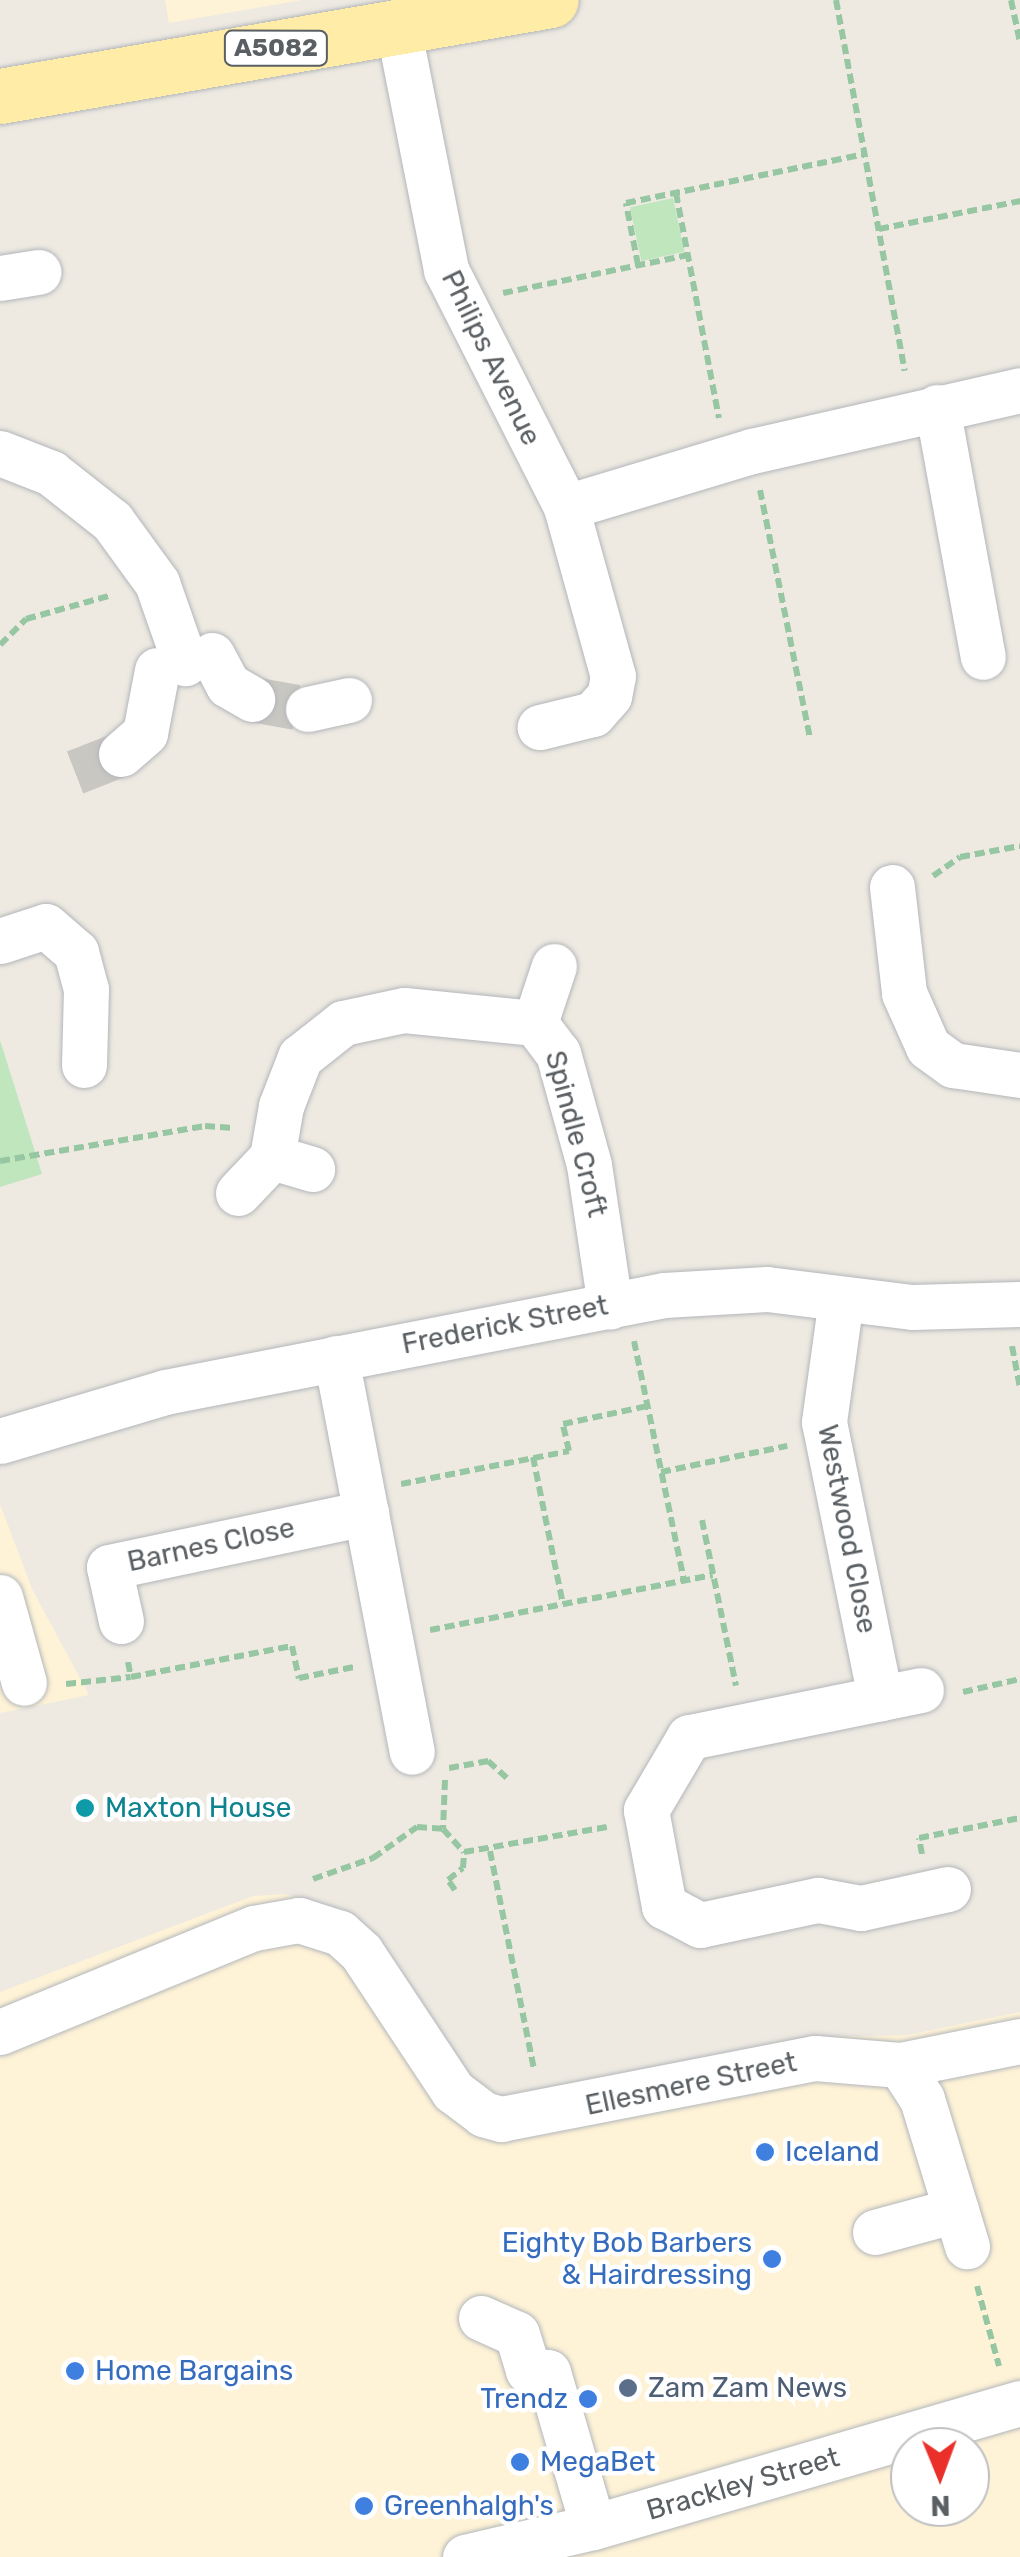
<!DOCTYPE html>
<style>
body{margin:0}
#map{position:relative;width:1020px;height:2557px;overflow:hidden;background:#eeeae2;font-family:Rubik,sans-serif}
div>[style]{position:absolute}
.commercial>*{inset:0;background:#fef3d7}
.green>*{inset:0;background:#c0e6be;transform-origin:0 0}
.minor-tunnel>*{height:45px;margin-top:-22.5px;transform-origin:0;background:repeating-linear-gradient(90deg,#c9c7c2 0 45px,transparent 0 67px)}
.path>*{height:6px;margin-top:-3px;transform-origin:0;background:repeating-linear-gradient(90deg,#97c7a2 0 10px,transparent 0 15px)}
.roads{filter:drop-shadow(0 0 2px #b3b6ba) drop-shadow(0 0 2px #b3b6ba)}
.minor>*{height:45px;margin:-22.5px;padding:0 22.5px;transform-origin:22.5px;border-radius:22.5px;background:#fff}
.major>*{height:55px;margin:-27.5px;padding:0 27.5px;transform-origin:27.5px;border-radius:27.5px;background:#ffeca6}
.dots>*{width:28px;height:28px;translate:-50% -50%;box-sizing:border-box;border:5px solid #fff;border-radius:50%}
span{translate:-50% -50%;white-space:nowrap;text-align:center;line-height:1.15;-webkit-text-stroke:9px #fff;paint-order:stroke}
.shield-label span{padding:2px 8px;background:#fff;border:2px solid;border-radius:8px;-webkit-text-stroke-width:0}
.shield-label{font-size:25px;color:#5a5f63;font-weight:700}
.street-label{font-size:28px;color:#5a5f63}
.culture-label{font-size:28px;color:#0d838f}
.left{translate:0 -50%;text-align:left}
.shop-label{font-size:28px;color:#366cbe}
.right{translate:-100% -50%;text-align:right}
.service-label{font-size:28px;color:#4e5e75}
.north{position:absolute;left:890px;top:2427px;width:100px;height:100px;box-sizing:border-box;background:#fff;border:2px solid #bdbfc1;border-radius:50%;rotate:179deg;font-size:28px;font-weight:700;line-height:40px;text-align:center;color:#5a5f63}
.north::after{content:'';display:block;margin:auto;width:35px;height:45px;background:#eb302a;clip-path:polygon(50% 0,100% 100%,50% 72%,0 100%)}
</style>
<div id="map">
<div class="commercial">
<i style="clip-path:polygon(165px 0,302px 0,169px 23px)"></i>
<i style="clip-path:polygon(0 1504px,32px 1589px,89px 1695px,0 1713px)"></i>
<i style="clip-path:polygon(evenodd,285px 1894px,340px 1910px,458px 2069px,503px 2097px,828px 2037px,907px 2035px,1020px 2012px,1020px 2557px,0 2557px,0 1992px,253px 1896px,285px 1894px,910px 2447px,970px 2447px,970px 2507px,910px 2507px,910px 2447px)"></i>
</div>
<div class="green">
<i style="left:673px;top:198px;width:55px;height:44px;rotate:78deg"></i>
<i style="clip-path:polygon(0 1040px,42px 1174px,0 1187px)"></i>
</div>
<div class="minor-tunnel">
<i style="left:252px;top:699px;width:57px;rotate:10.1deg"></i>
<i style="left:75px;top:772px;width:49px;rotate:-21.4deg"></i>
</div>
<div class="path">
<i style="left:836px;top:0;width:377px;rotate:79.5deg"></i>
<i style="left:1011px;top:0;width:43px;rotate:77.9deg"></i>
<i style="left:676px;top:193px;width:229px;rotate:79.2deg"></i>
<i style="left:879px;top:229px;width:144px;rotate:-11.2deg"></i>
<i style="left:638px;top:265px;width:63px;rotate:-101deg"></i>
<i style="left:626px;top:203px;width:244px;rotate:-11.6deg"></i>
<i style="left:503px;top:293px;width:189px;rotate:-11.6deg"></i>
<i style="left:760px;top:490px;width:254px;rotate:78.6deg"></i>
<i style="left:0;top:645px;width:37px;rotate:-45deg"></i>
<i style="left:26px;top:619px;width:89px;rotate:-15.6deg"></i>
<i style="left:933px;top:876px;width:33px;rotate:-35deg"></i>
<i style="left:960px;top:857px;width:61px;rotate:-10.4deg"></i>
<i style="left:0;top:1161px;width:208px;rotate:-9.7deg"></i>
<i style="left:205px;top:1126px;width:29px;rotate:4deg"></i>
<i style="left:634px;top:1341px;width:244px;rotate:78.2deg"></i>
<i style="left:1012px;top:1346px;width:43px;rotate:79.2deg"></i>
<i style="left:533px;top:1457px;width:150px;rotate:78.5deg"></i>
<i style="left:661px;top:1472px;width:129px;rotate:-11.7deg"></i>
<i style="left:401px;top:1484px;width:171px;rotate:-11.1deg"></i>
<i style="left:569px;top:1451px;width:28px;rotate:-103deg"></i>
<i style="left:563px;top:1424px;width:87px;rotate:-12deg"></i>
<i style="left:702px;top:1520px;width:169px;rotate:78.4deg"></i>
<i style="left:430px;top:1630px;width:288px;rotate:-11deg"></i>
<i style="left:128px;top:1662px;width:15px;rotate:79deg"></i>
<i style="left:131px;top:1677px;width:164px;rotate:-10.9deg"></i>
<i style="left:292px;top:1646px;width:33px;rotate:78deg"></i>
<i style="left:299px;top:1678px;width:56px;rotate:-11.3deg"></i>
<i style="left:66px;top:1684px;width:65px;rotate:-6.1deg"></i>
<i style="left:963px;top:1692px;width:58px;rotate:-12.8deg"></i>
<i style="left:449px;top:1768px;width:40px;rotate:-10deg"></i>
<i style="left:488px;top:1761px;width:28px;rotate:42deg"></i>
<i style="left:445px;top:1780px;width:49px;rotate:92.3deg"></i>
<i style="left:443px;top:1829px;width:31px;rotate:48deg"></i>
<i style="left:464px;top:1852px;width:145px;rotate:-9.9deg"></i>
<i style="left:490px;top:1851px;width:223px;rotate:78.6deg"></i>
<i style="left:922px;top:1854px;width:16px;rotate:-101deg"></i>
<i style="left:919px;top:1838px;width:103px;rotate:-11.2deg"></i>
<i style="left:313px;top:1879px;width:64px;rotate:-19.3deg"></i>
<i style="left:373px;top:1858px;width:54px;rotate:-35.2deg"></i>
<i style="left:417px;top:1827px;width:26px;rotate:4deg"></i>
<i style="left:455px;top:1890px;width:12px;rotate:-125deg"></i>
<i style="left:448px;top:1880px;width:19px;rotate:-39deg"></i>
<i style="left:463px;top:1868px;width:16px;rotate:-86deg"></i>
<i style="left:977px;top:2286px;width:83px;rotate:74.6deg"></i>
</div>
<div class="roads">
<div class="minor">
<i style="left:398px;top:27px;width:248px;rotate:78.8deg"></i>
<i style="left:446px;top:270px;width:266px;rotate:63.1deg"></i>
<i style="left:566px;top:507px;width:175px;rotate:74.5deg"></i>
<i style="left:613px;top:676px;width:20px;rotate:101deg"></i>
<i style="left:609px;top:696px;width:24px;rotate:132deg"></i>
<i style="left:593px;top:714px;width:55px;rotate:166.2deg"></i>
<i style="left:0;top:278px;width:39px;rotate:-9deg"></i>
<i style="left:937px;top:407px;width:254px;rotate:79.6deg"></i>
<i style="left:0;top:453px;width:55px;rotate:21.4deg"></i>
<i style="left:51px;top:473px;width:78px;rotate:38.2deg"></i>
<i style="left:112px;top:521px;width:77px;rotate:54deg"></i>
<i style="left:157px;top:583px;width:85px;rotate:70.7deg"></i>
<i style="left:566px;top:507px;width:194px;rotate:-16.8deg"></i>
<i style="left:752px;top:451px;width:275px;rotate:-12.8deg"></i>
<i style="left:212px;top:655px;width:34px;rotate:62deg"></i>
<i style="left:228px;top:685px;width:28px;rotate:30deg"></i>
<i style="left:308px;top:709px;width:42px;rotate:-12.4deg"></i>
<i style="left:121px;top:754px;width:32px;rotate:-41deg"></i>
<i style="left:145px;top:733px;width:64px;rotate:-79.2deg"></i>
<i style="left:892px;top:887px;width:107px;rotate:83.5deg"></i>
<i style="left:904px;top:993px;width:59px;rotate:66deg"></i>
<i style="left:928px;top:1047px;width:31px;rotate:36deg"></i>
<i style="left:953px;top:1065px;width:68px;rotate:8.5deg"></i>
<i style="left:0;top:941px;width:48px;rotate:-18.1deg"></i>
<i style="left:46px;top:926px;width:40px;rotate:41deg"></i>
<i style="left:76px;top:952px;width:38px;rotate:75deg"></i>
<i style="left:86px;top:989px;width:76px;rotate:91.5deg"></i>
<i style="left:535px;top:1023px;width:60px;rotate:-71.6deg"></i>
<i style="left:272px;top:1157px;width:52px;rotate:-80deg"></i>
<i style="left:281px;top:1106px;width:53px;rotate:-68.8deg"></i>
<i style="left:300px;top:1057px;width:55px;rotate:-38.3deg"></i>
<i style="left:343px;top:1023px;width:62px;rotate:-12deg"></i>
<i style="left:404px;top:1010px;width:132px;rotate:5.7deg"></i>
<i style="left:535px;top:1023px;width:38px;rotate:53deg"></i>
<i style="left:558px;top:1053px;width:116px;rotate:74.5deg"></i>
<i style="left:589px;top:1165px;width:143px;rotate:81.5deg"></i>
<i style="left:238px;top:1193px;width:50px;rotate:-46.6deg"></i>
<i style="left:272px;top:1157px;width:42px;rotate:16.7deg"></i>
<i style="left:841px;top:1299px;width:124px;rotate:97.9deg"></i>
<i style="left:824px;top:1422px;width:282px;rotate:78.5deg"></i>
<i style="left:336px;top:1358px;width:401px;rotate:79.1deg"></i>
<i style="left:0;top:1441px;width:172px;rotate:-16.5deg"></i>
<i style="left:165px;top:1392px;width:508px;rotate:-11deg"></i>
<i style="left:664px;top:1295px;width:103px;rotate:-3.3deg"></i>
<i style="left:767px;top:1289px;width:146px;rotate:7.1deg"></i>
<i style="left:912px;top:1307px;width:108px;rotate:-1.6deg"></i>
<i style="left:0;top:1597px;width:89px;rotate:74.4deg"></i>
<i style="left:121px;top:1621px;width:55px;rotate:-102.5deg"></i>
<i style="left:109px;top:1567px;width:263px;rotate:-11.9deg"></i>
<i style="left:921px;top:1690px;width:237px;rotate:168.5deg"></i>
<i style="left:689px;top:1737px;width:85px;rotate:120.5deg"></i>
<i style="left:646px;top:1810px;width:98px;rotate:79.4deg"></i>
<i style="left:664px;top:1906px;width:41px;rotate:27.8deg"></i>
<i style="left:700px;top:1925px;width:121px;rotate:-12deg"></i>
<i style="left:818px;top:1900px;width:44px;rotate:10.5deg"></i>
<i style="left:861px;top:1908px;width:89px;rotate:-12.3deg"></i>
<i style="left:0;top:2032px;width:274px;rotate:-22.3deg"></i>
<i style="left:254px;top:1928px;width:46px;rotate:-10.1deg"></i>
<i style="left:299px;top:1920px;width:43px;rotate:17.6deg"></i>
<i style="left:340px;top:1933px;width:28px;rotate:42deg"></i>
<i style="left:361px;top:1952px;width:167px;rotate:56.5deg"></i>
<i style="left:453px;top:2091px;width:38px;rotate:37deg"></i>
<i style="left:483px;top:2114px;width:19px;rotate:16deg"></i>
<i style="left:501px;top:2119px;width:320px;rotate:-11deg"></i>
<i style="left:815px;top:2058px;width:85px;rotate:4.7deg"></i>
<i style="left:900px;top:2065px;width:122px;rotate:-11.3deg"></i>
<i style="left:900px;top:2065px;width:40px;rotate:57.1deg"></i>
<i style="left:922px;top:2099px;width:154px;rotate:73deg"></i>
<i style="left:875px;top:2232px;width:84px;rotate:-15.2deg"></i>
<i style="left:481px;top:2318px;width:39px;rotate:24deg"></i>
<i style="left:517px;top:2334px;width:38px;rotate:73deg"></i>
<i style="left:528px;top:2370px;width:20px;rotate:6deg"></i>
<i style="left:548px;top:2372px;width:161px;rotate:73.8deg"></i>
<i style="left:465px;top:2557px;width:131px;rotate:-13.2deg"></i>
<i style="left:593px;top:2527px;width:445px;rotate:-16.2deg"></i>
</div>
<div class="major">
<i style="left:0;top:96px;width:559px;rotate:-9.88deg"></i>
</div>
</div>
<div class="dots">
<i style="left:85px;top:1808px;background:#0f9aa8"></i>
<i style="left:765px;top:2152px;background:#3f7fe0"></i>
<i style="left:772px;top:2259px;background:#3f7fe0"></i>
<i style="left:75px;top:2371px;background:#3f7fe0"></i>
<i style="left:628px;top:2388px;background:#5c6f8a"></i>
<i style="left:588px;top:2399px;background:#3f7fe0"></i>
<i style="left:520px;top:2462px;background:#3f7fe0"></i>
<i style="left:364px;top:2506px;background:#3f7fe0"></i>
</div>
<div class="shield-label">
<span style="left:276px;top:48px">A5082</span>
</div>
<div class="street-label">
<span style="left:491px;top:358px;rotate:64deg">Philips Avenue</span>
<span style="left:576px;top:1134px;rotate:75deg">Spindle Croft</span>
<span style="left:505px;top:1325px;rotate:-11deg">Frederick Street</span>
<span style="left:847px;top:1529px;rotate:79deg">Westwood Close</span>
<span style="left:211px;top:1545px;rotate:-12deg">Barnes Close</span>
<span style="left:691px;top:2084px;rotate:-12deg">Ellesmere Street</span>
<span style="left:743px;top:2484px;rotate:-16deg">Brackley Street</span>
</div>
<div class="culture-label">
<span class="left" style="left:105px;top:1808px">Maxton House</span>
</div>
<div class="shop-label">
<span class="left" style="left:785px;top:2152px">Iceland</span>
<span class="right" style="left:752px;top:2259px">Eighty Bob Barbers<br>&amp; Hairdressing</span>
<span class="left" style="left:95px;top:2371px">Home Bargains</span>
<span class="right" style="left:568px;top:2399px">Trendz</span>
<span class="left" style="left:540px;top:2462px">MegaBet</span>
<span class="left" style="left:384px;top:2506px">Greenhalgh's</span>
</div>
<div class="service-label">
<span class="left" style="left:648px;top:2388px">Zam Zam News</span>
</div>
<div class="north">N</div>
</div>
